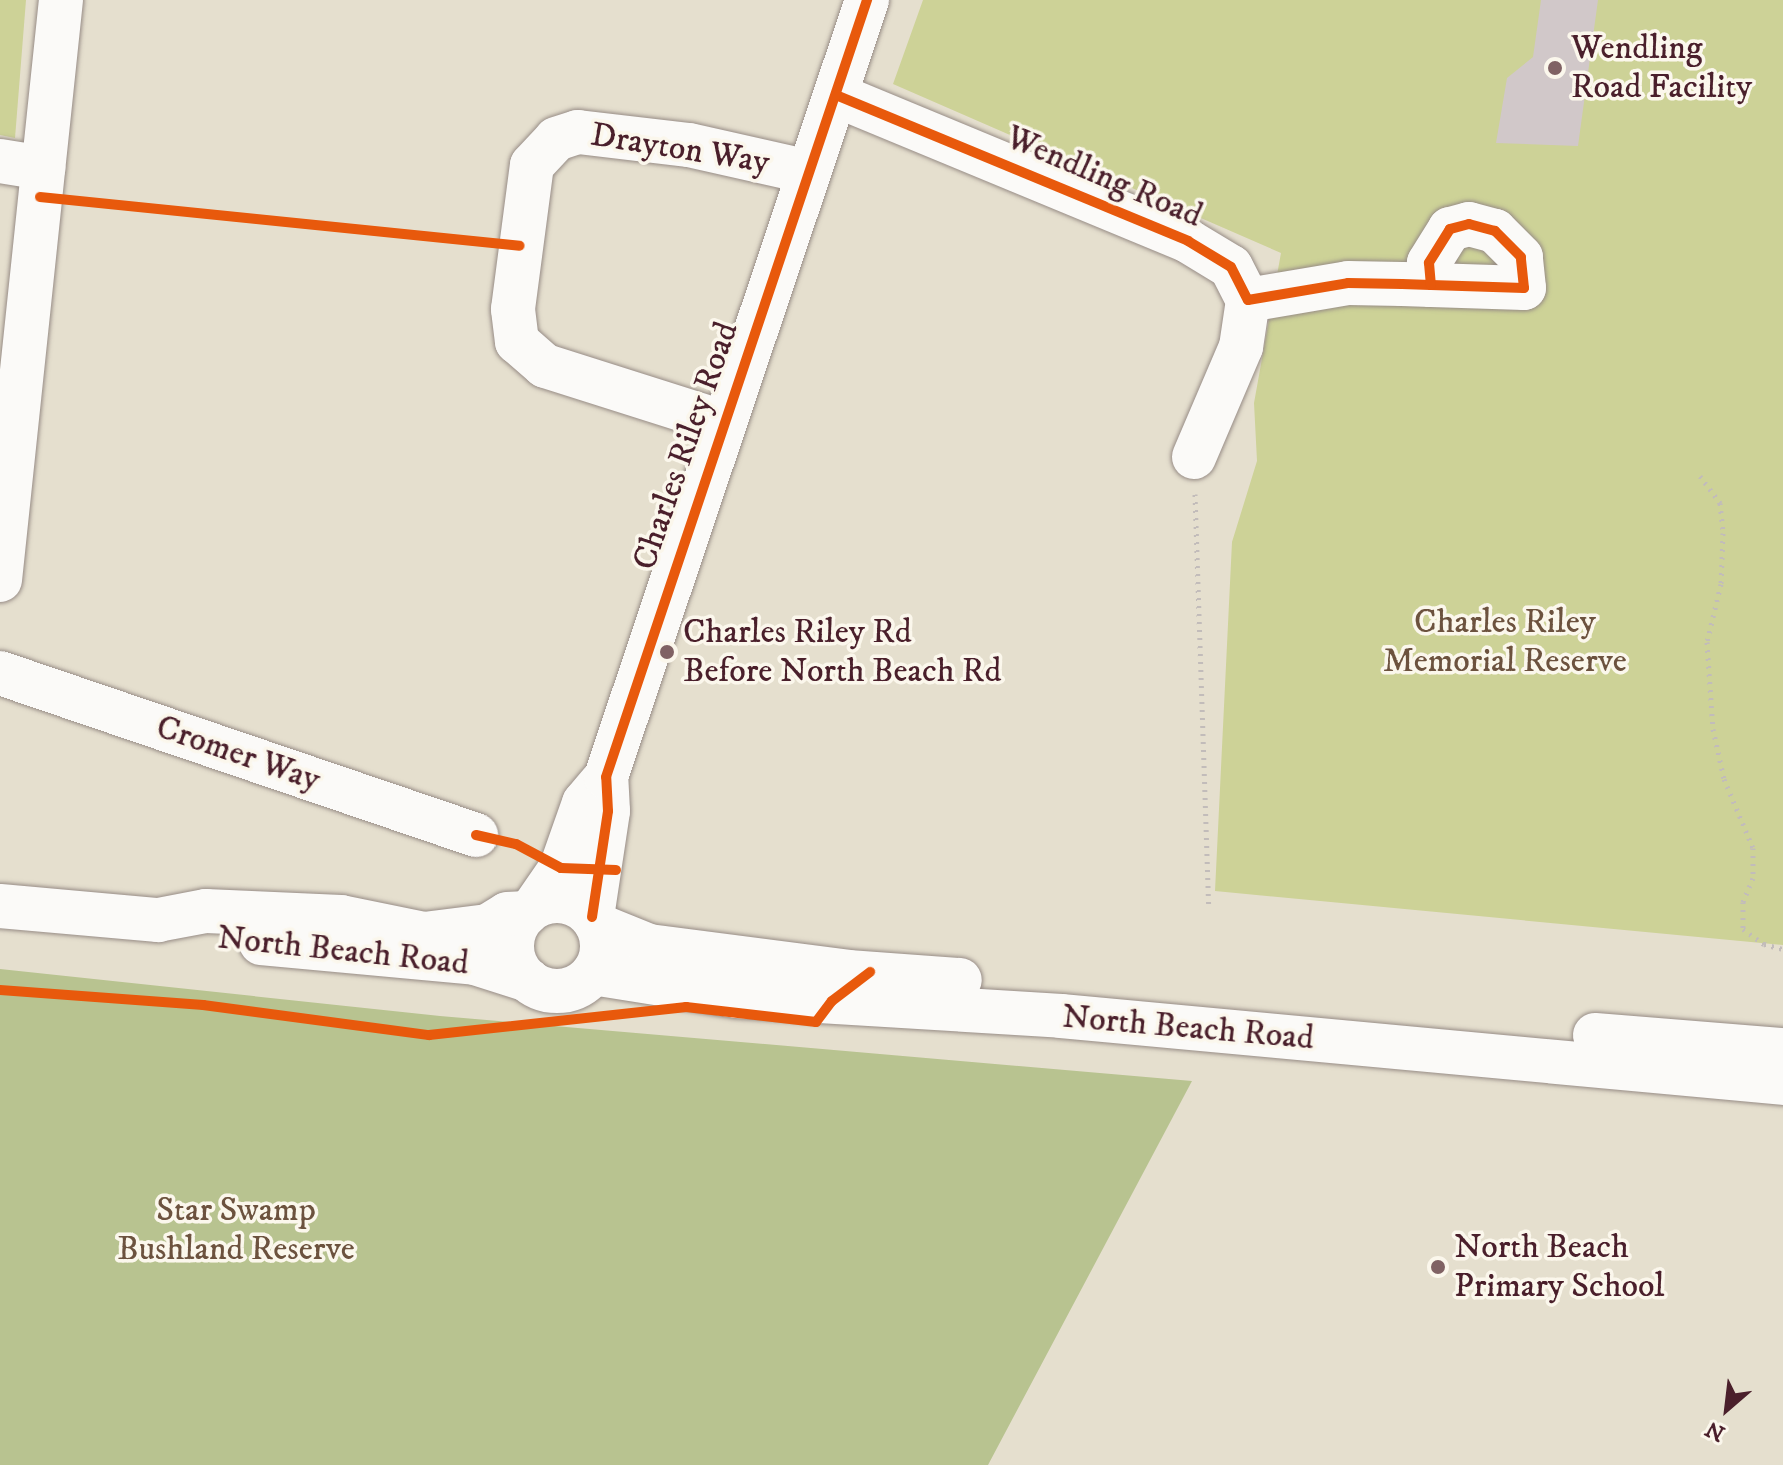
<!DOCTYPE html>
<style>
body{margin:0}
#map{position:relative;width:1783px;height:1465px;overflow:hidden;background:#e5dfce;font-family:"IM FELL DW Pica",serif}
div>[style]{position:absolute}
.green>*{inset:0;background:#cdd297}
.forest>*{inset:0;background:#b8c390}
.building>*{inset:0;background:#d1c8c9}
.path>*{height:5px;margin-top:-2.5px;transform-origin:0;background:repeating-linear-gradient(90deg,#c2bcba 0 2px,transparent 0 8px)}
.roads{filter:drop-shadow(0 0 2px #978c86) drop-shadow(0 0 2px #978c86)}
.minor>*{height:44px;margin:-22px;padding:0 22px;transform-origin:22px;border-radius:22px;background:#fbfaf8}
.major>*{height:44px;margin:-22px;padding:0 22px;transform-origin:22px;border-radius:22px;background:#fbfaf8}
.major>.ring{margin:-22px;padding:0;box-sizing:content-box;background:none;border:44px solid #fbfaf8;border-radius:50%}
.cycleway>*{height:10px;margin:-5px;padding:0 5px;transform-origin:5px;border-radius:5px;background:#e8590c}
.dots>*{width:22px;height:22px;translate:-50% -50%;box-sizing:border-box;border:4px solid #fbf7ec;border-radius:50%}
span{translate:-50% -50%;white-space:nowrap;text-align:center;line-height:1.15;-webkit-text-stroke:7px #fbf7ec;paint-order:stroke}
.poi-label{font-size:34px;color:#4a1f2b}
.left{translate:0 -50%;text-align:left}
.street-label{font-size:34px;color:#4a1f2b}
.park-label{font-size:34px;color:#6c523e}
.north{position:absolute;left:1687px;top:1369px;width:80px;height:80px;-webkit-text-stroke:6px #fbf7ec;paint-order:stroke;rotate:208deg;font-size:22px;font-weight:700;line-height:32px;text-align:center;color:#4a1f2b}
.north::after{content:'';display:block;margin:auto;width:28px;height:36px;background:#4a1f2b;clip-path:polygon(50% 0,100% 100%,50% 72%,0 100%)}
</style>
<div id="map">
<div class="green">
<i style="clip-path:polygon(0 0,26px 0,15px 138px,0 135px)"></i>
<i style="clip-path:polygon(923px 0,1783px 0,1783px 945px,1215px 891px,1232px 542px,1257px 461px,1254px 403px,1281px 253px,893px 84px)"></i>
</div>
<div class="forest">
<i style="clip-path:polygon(0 969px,440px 1016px,1192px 1081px,988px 1465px,0 1465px)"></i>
</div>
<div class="building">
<i style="clip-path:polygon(1541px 0,1598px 0,1578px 146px,1496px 143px,1507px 78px,1533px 57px)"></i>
</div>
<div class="path">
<i style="left:1700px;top:476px;width:34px;rotate:53deg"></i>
<i style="left:1720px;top:503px;width:30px;rotate:84deg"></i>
<i style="left:1723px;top:533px;width:51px;rotate:92.2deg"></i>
<i style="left:1721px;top:584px;width:60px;rotate:103.6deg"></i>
<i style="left:1707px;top:642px;width:87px;rotate:86.1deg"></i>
<i style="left:1713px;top:729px;width:51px;rotate:77.6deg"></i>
<i style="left:1724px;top:779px;width:75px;rotate:67.2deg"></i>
<i style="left:1753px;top:848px;width:30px;rotate:90deg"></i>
<i style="left:1753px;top:878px;width:26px;rotate:113deg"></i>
<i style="left:1743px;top:902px;width:27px;rotate:90deg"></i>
<i style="left:1743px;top:929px;width:26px;rotate:36deg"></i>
<i style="left:1764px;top:944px;width:20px;rotate:15deg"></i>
<i style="left:1195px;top:494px;width:414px;rotate:88.1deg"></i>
</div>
<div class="roads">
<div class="minor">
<i style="left:836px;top:95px;width:381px;rotate:22.5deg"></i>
<i style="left:1188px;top:241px;width:50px;rotate:31.2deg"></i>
<i style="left:1231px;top:267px;width:37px;rotate:63deg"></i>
<i style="left:1248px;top:300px;width:101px;rotate:-9.6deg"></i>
<i style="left:1348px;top:283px;width:54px;rotate:1.1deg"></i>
<i style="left:1402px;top:284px;width:29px;rotate:2deg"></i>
<i style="left:1431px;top:285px;width:93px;rotate:1.8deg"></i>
<i style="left:1524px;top:288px;width:31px;rotate:-96deg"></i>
<i style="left:1521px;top:257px;width:37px;rotate:-135deg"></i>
<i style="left:1495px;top:231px;width:27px;rotate:-165deg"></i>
<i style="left:1469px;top:224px;width:20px;rotate:165deg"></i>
<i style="left:1450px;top:229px;width:40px;rotate:122deg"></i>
<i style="left:1429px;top:263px;width:22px;rotate:85deg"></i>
<i style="left:0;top:161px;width:44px;rotate:9.2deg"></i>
<i style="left:722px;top:422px;width:186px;rotate:-162.4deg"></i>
<i style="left:545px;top:366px;width:37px;rotate:-139deg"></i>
<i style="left:517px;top:342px;width:33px;rotate:-97deg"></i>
<i style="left:513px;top:309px;width:145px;rotate:-82.5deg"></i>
<i style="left:532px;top:165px;width:35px;rotate:-47deg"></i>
<i style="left:556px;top:139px;width:23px;rotate:-18deg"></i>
<i style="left:578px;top:132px;width:112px;rotate:6.7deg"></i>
<i style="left:689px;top:145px;width:123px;rotate:12.7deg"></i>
<i style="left:1194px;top:457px;width:120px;rotate:-66.9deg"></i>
<i style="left:1241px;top:347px;width:48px;rotate:-81.5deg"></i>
<i style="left:0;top:580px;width:583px;rotate:-84deg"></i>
<i style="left:0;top:673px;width:503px;rotate:18.8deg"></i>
<i style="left:534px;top:907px;width:47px;rotate:-55.3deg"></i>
<i style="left:561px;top:868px;width:69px;rotate:-70.5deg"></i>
<i style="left:584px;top:803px;width:25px;rotate:-50deg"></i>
<i style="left:592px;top:917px;width:107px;rotate:-81.4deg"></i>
<i style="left:608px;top:811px;width:34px;rotate:-93deg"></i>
<i style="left:606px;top:777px;width:820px;rotate:-71.43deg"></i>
</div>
<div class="major">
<i class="ring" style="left:512px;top:901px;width:46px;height:46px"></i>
<i style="left:0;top:906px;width:159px;rotate:5.1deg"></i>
<i style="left:158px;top:920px;width:49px;rotate:-10.6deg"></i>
<i style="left:206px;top:911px;width:135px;rotate:2.5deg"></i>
<i style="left:341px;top:917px;width:85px;rotate:11.6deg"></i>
<i style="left:424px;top:934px;width:64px;rotate:-7.1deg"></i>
<i style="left:488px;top:926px;width:22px;rotate:-32deg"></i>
<i style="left:507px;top:914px;width:20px;rotate:-3deg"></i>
<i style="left:597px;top:925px;width:56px;rotate:22deg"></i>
<i style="left:649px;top:946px;width:201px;rotate:7.4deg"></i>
<i style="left:848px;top:972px;width:112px;rotate:4.1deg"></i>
<i style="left:261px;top:943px;width:215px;rotate:5.3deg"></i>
<i style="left:475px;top:963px;width:56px;rotate:17.8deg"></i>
<i style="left:593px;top:973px;width:146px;rotate:9.1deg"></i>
<i style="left:737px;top:996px;width:325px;rotate:3.5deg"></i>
<i style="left:1061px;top:1016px;width:725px;rotate:5.3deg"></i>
<i style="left:1595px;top:1035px;width:189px;rotate:4.6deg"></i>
</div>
</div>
<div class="cycleway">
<i style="left:836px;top:95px;width:381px;rotate:22.5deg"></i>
<i style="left:1188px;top:241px;width:50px;rotate:31.2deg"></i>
<i style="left:1231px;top:267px;width:37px;rotate:63deg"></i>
<i style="left:1248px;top:300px;width:101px;rotate:-9.6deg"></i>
<i style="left:1348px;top:283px;width:54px;rotate:1.1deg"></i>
<i style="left:1402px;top:284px;width:29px;rotate:2deg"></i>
<i style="left:1431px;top:285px;width:93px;rotate:1.8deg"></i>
<i style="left:1524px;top:288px;width:31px;rotate:-96deg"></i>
<i style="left:1521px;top:257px;width:37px;rotate:-135deg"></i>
<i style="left:1495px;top:231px;width:27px;rotate:-165deg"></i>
<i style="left:1469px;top:224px;width:20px;rotate:165deg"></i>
<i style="left:1450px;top:229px;width:40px;rotate:122deg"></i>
<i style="left:1429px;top:263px;width:22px;rotate:85deg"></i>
<i style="left:40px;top:197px;width:482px;rotate:5.8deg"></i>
<i style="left:476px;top:835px;width:41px;rotate:12.7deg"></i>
<i style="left:516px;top:844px;width:51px;rotate:28.1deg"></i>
<i style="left:561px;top:868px;width:55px;rotate:2.1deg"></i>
<i style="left:592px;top:917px;width:107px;rotate:-81.4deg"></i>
<i style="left:608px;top:811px;width:34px;rotate:-93deg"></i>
<i style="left:606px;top:777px;width:820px;rotate:-71.43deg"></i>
<i style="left:0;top:990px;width:204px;rotate:4.2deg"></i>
<i style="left:203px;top:1005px;width:228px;rotate:7.6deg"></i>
<i style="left:429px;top:1035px;width:259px;rotate:-6.2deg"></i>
<i style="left:686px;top:1007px;width:131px;rotate:6.6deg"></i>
<i style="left:816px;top:1022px;width:26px;rotate:-53deg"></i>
<i style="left:832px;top:1001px;width:48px;rotate:-37.3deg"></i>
</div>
<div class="dots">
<i style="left:1555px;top:68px;background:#806264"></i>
<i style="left:667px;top:652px;background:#806264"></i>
<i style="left:1438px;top:1267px;background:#806264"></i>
</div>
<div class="poi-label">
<span class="left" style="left:1571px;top:68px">Wendling<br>Road Facility</span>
<span class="left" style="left:683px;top:652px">Charles Riley Rd<br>Before North Beach Rd</span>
<span class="left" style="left:1454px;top:1267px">North Beach<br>Primary School</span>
</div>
<div class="street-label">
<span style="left:680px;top:149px;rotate:9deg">Drayton Way</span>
<span style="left:1104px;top:177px;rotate:23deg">Wendling Road</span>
<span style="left:686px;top:446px;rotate:-71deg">Charles Riley Road</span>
<span style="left:238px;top:754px;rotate:19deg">Cromer Way</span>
<span style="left:343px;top:951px;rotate:6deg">North Beach Road</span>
<span style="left:1188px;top:1028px;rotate:5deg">North Beach Road</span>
</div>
<div class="park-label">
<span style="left:1505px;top:642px">Charles Riley<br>Memorial Reserve</span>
<span style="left:236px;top:1230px">Star Swamp<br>Bushland Reserve</span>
</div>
<div class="north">N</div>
</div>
